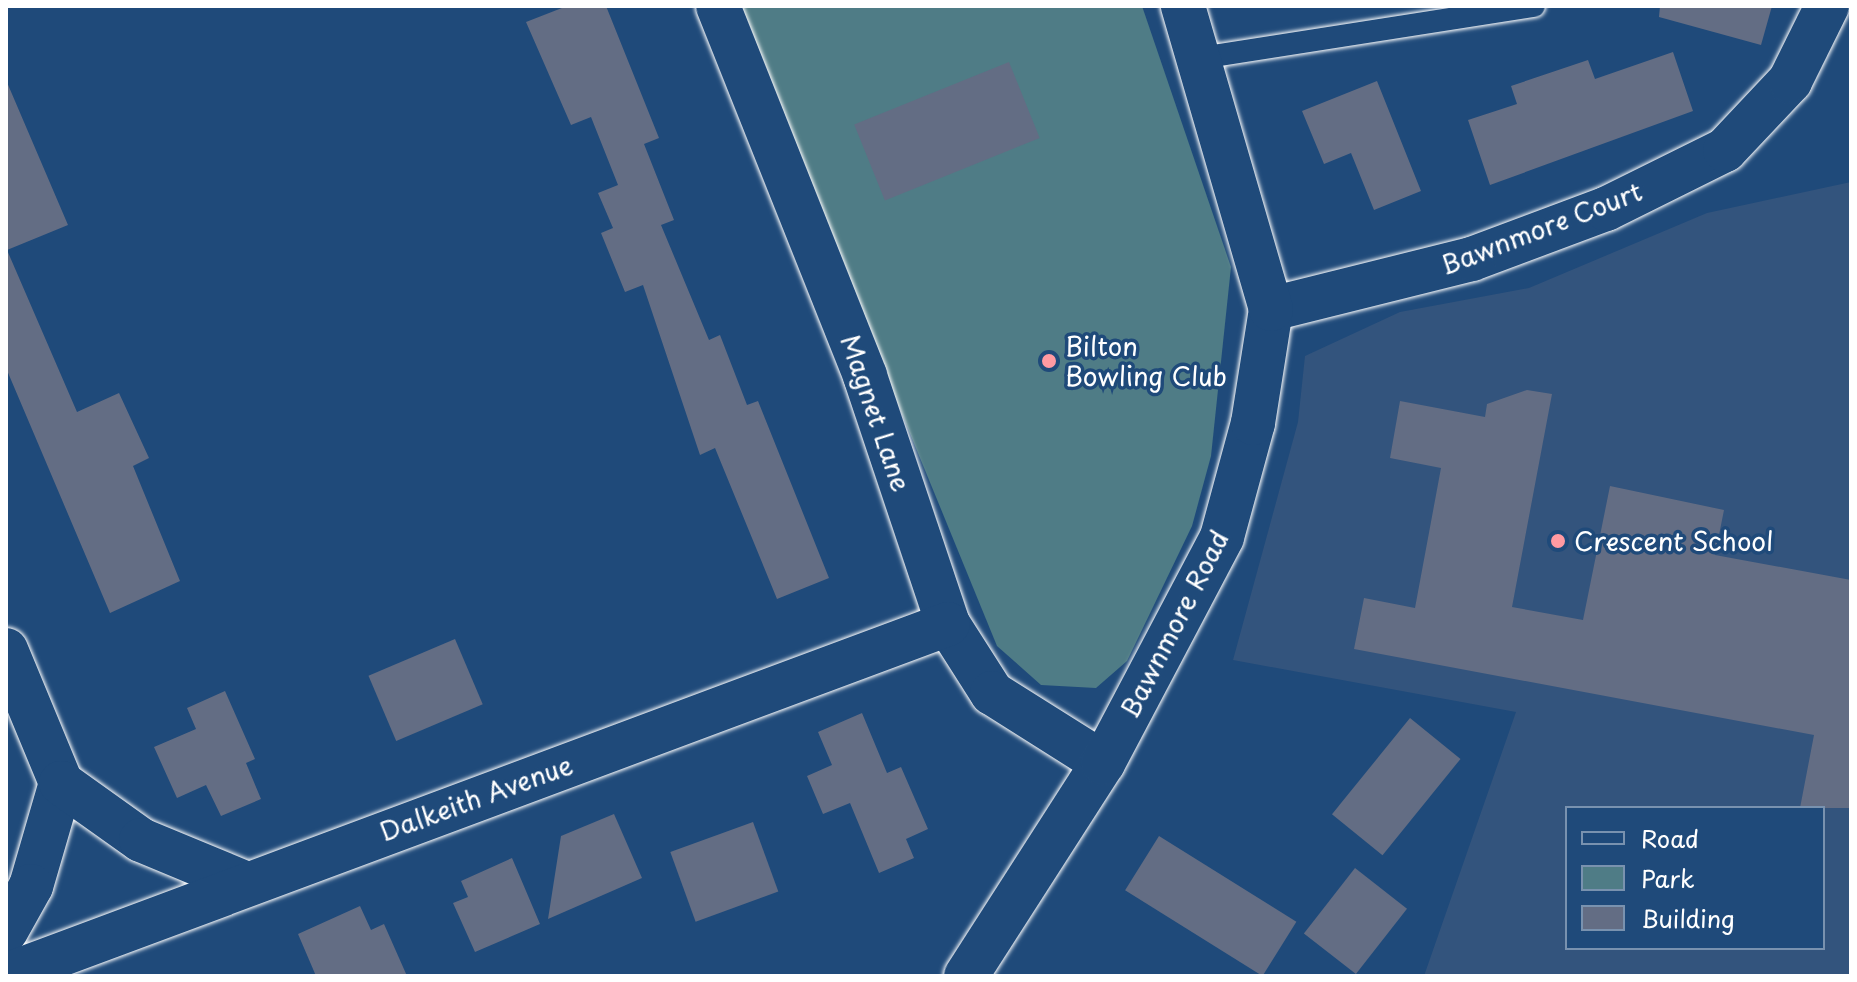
<!DOCTYPE html>
<style>
body{margin:0}
#map{position:relative;width:1857px;height:982px;overflow:hidden;background:#1f4a7a;font-family:"Playpen Sans",sans-serif}
div>[style]{position:absolute}
.built>*{inset:0;background:#33547d}
.green>*{inset:0;background:#4f7c86}
.building>*{inset:0;background:#636d84;transform-origin:0 0}
.roads{filter:drop-shadow(0 0 2px #fff) drop-shadow(0 0 2px #fff)}
.service>*{height:22px;margin:-11px;padding:0 11px;transform-origin:11px;border-radius:11px;background:#1f4a7a}
.minor>*{height:44px;margin:-22px;padding:0 22px;transform-origin:22px;border-radius:22px;background:#1f4a7a}
.dots>*{width:22px;height:22px;translate:-50% -50%;box-sizing:border-box;border:4px solid #1f4a7a;border-radius:50%}
span{translate:-50% -50%;white-space:nowrap;text-align:center;line-height:1.15;-webkit-text-stroke:7px #1f4a7a;paint-order:stroke}
.street-label{font-size:26px;color:#fff}
.poi-label{font-size:26px;color:#fff}
.left{translate:0 -50%;text-align:left}
.frame{position:absolute;inset:0;border:8px solid #fff;pointer-events:none}
.legend{position:absolute;left:1565px;top:806px;width:260px;height:144px;box-sizing:border-box;background:#1f4a7a;border:2px solid #7992af;margin:0;padding:10px 14px;list-style:none;font-size:24px;color:#fff}
.legend li{display:flex;align-items:center;gap:16px;height:40px}
.legend b{width:40px;border:2px solid #7992af}
</style>
<div id="map">
<div class="built">
<i style="clip-path:polygon(evenodd,1851px 182px,1851px 976px,1424px 976px,1516px 712px,1233px 660px,1298px 422px,1305px 356px,1400px 312px,1529px 288px,1707px 213px,1851px 182px,1567px 808px,1823px 808px,1823px 948px,1567px 948px,1567px 808px)"></i>
</div>
<div class="green">
<i style="clip-path:polygon(735px 6px,1142px 6px,1231px 267px,1211px 456px,1192px 526px,1127px 661px,1096px 688px,1041px 685px,997px 646px)"></i>
</div>
<div class="building">
<i style="clip-path:polygon(567px 6px,606px 6px,659px 138px,644px 144px,674px 220px,661px 225px,709px 340px,720px 335px,747px 405px,758px 401px,829px 578px,777px 599px,715px 448px,700px 455px,643px 285px,625px 292px,601px 233px,613px 228px,598px 193px,618px 185px,591px 117px,571px 125px,526px 22px)"></i>
<i style="clip-path:polygon(1660px 6px,1772px 6px,1761px 45px,1659px 17px)"></i>
<i style="clip-path:polygon(1673px 52px,1693px 111px,1490px 185px,1468px 120px,1517px 104px,1511px 86px,1588px 60px,1595px 79px)"></i>
<i style="left:1009px;top:62px;width:82px;height:167px;rotate:68deg"></i>
<i style="clip-path:polygon(6px 80px,68px 225px,7px 250px,77px 412px,119px 393px,149px 458px,133px 466px,180px 581px,110px 613px,6px 368px)"></i>
<i style="clip-path:polygon(1377px 81px,1421px 191px,1374px 210px,1351px 153px,1324px 164px,1302px 111px)"></i>
<i style="clip-path:polygon(1527px 390px,1552px 394px,1512px 607px,1583px 620px,1610px 486px,1724px 510px,1715px 555px,1851px 580px,1851px 808px,1800px 808px,1814px 735px,1354px 649px,1364px 598px,1415px 608px,1441px 468px,1390px 458px,1400px 401px,1485px 417px,1487px 404px)"></i>
<i style="left:455px;top:639px;width:71px;height:94px;rotate:67deg"></i>
<i style="clip-path:polygon(225px 691px,255px 759px,246px 763px,261px 799px,221px 816px,206px 785px,177px 798px,154px 747px,196px 729px,187px 708px)"></i>
<i style="clip-path:polygon(862px 713px,887px 773px,901px 767px,928px 829px,906px 839px,914px 858px,879px 873px,850px 803px,823px 814px,807px 776px,832px 765px,818px 732px)"></i>
<i style="left:1410px;top:718px;width:65px;height:124px;rotate:39deg"></i>
<i style="clip-path:polygon(614px 814px,642px 878px,548px 919px,561px 836px)"></i>
<i style="left:753px;top:822px;width:74px;height:88px;rotate:70deg"></i>
<i style="left:1159px;top:836px;width:162px;height:64px;rotate:32deg"></i>
<i style="clip-path:polygon(512px 858px,540px 924px,475px 952px,453px 903px,468px 897px,461px 881px)"></i>
<i style="left:1355px;top:868px;width:66px;height:83px;rotate:38deg"></i>
<i style="clip-path:polygon(360px 906px,371px 930px,384px 924px,407px 976px,316px 976px,298px 934px)"></i>
</div>
<div class="roads">
<div class="service">
<i style="left:1201px;top:58px;width:337px;rotate:-8.9deg"></i>
</div>
<div class="minor">
<i style="left:718px;top:6px;width:398px;rotate:68.3deg"></i>
<i style="left:865px;top:376px;width:262px;rotate:71.5deg"></i>
<i style="left:948px;top:624px;width:82px;rotate:57.5deg"></i>
<i style="left:992px;top:693px;width:131px;rotate:32.2deg"></i>
<i style="left:1271px;top:309px;width:207px;rotate:-14deg"></i>
<i style="left:1472px;top:259px;width:143px;rotate:-20.5deg"></i>
<i style="left:1606px;top:209px;width:133px;rotate:-26.4deg"></i>
<i style="left:1725px;top:150px;width:95px;rotate:-46.7deg"></i>
<i style="left:1790px;top:81px;width:84px;rotate:-63.7deg"></i>
<i style="left:6px;top:650px;width:144px;rotate:67.5deg"></i>
<i style="left:61px;top:783px;width:107px;rotate:106.2deg"></i>
<i style="left:31px;top:886px;width:51px;rotate:119.1deg"></i>
<i style="left:61px;top:783px;width:98px;rotate:35.5deg"></i>
<i style="left:141px;top:840px;width:113px;rotate:22.5deg"></i>
<i style="left:6px;top:975px;width:1005px;rotate:-20.44deg"></i>
<i style="left:966px;top:976px;width:253px;rotate:-57.3deg"></i>
<i style="left:1103px;top:763px;width:255px;rotate:-62.2deg"></i>
<i style="left:1222px;top:537px;width:118px;rotate:-74.8deg"></i>
<i style="left:1253px;top:423px;width:115px;rotate:-81deg"></i>
<i style="left:1271px;top:309px;width:316px;rotate:-106.2deg"></i>
</div>
</div>
<div class="dots">
<i style="left:1049px;top:361px;background:#ff9aa2"></i>
<i style="left:1558px;top:541px;background:#ff9aa2"></i>
</div>
<div class="street-label">
<span style="left:1541px;top:228px;rotate:-21deg">Bawnmore Court</span>
<span style="left:876px;top:413px;rotate:71deg">Magnet Lane</span>
<span style="left:1174px;top:624px;rotate:-63deg">Bawnmore Road</span>
<span style="left:476px;top:798px;rotate:-20deg">Dalkeith Avenue</span>
</div>
<div class="poi-label">
<span class="left" style="left:1065px;top:361px">Bilton<br>Bowling Club</span>
<span class="left" style="left:1574px;top:541px">Crescent School</span>
</div>
<div class="frame"></div>
<ul class="legend">
<li><b style="height:10px;background:#1f4a7a"></b>Road</li>
<li><b style="height:22px;background:#4f7c86"></b>Park</li>
<li><b style="height:22px;background:#636d84"></b>Building</li>
</ul>
</div>
